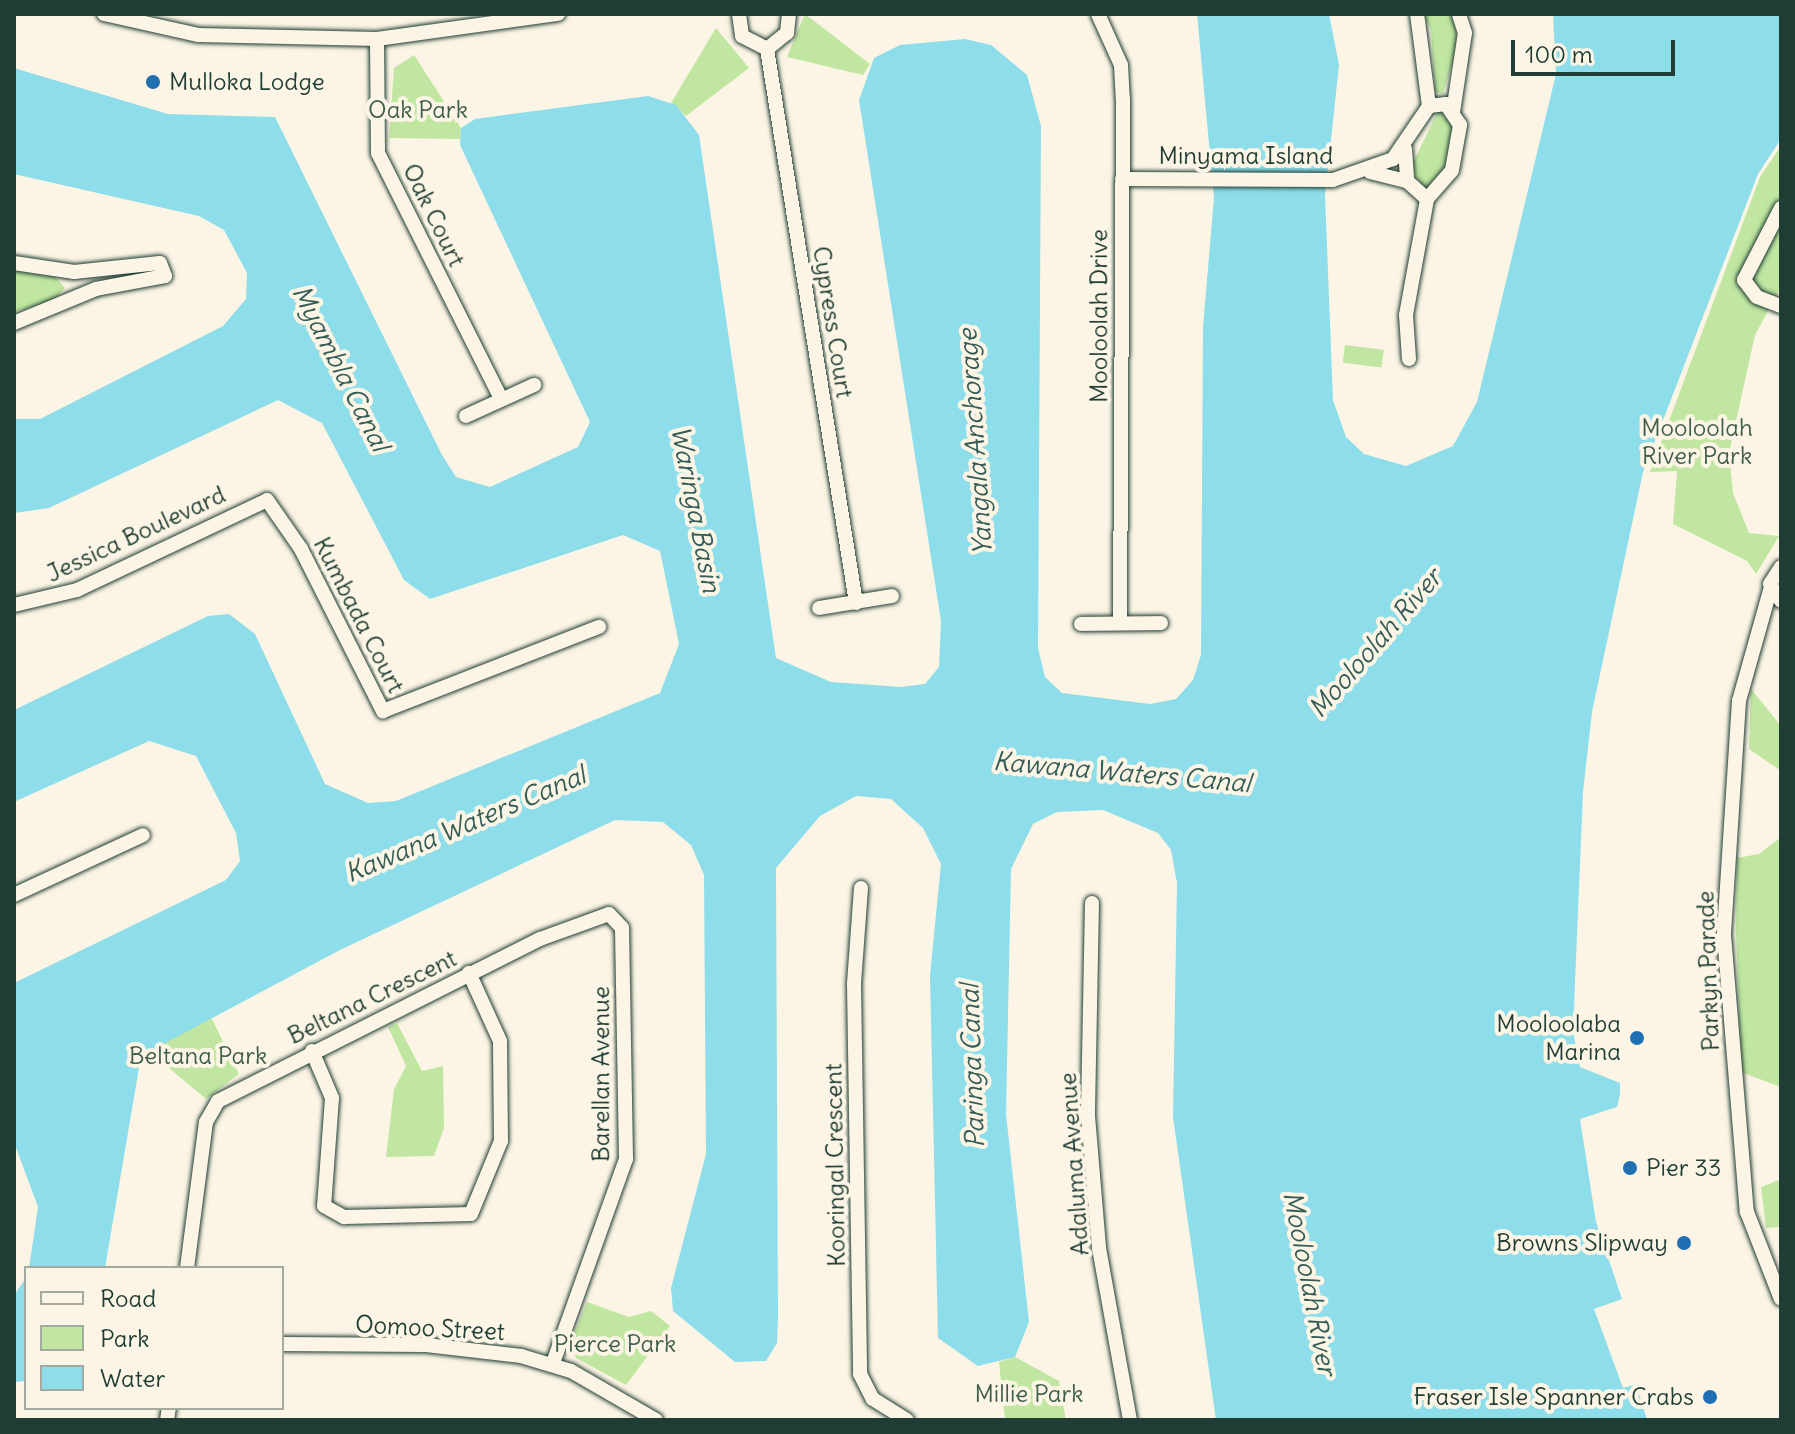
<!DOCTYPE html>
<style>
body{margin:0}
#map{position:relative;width:1795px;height:1434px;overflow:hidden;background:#fcf5e5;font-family:Delius,sans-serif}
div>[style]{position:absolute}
.green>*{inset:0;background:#c0e6a1;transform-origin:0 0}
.water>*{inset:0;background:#8dddea}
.roads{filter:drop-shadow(0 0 2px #1f3d34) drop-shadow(0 0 2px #1f3d34)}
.minor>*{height:14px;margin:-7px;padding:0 7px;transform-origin:7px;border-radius:7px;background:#fcf5e5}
.dots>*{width:22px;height:22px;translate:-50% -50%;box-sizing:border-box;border:4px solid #fcf5e5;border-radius:50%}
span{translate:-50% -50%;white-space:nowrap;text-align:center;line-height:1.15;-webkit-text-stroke:8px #fcf5e5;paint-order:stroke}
.poi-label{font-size:24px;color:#1f3d34}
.left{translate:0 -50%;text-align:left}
.right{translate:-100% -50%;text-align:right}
.park-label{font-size:24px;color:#3f5f4a}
.street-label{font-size:24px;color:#1f3d34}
.water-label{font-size:26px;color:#355d58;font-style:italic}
.frame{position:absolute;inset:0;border:16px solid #1f3d34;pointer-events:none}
.legend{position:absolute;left:24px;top:1266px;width:260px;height:144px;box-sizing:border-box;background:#fcf5e5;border:2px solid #a4ab9e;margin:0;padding:10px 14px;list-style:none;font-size:24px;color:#1f3d34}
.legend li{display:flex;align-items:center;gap:16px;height:40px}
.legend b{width:40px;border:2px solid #a4ab9e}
.scale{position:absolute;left:1511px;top:40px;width:164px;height:36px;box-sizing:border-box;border:4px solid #1f3d34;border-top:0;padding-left:10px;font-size:24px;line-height:28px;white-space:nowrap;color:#1f3d34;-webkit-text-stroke:6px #fcf5e5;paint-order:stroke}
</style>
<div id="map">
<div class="green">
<i style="clip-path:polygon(805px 14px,870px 64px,863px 75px,787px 57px)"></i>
<i style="clip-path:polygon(1453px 14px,1458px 44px,1443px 94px,1435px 92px,1431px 30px,1423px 14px)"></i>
<i style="clip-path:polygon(716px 28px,749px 68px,686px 116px,671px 103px)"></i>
<i style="clip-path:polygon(414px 55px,461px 128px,460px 139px,389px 138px,394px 68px)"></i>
<i style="clip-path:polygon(1438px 111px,1452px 119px,1453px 133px,1444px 173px,1425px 191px,1411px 167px)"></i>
<i style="clip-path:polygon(1781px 146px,1781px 287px,1755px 335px,1729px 453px,1733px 493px,1749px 533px,1779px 536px,1756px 574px,1747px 561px,1673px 524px,1677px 471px,1650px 472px,1760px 177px)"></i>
<i style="clip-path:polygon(14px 271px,53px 274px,65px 288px,53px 301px,14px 312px)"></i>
<i style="left:1345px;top:345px;width:39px;height:18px;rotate:7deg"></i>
<i style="clip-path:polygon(1751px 689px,1781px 726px,1781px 771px,1749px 749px)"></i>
<i style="clip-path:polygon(1781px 837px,1781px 1087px,1741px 1072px,1736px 930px,1737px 858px,1759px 854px)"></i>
<i style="clip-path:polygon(210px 1015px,239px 1074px,206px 1099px,150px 1052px)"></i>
<i style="clip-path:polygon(397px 1023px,422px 1071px,443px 1066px,444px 1128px,434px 1156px,386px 1157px,394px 1089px,406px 1066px,388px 1027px)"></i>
<i style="clip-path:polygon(1781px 1179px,1781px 1227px,1766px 1228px,1761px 1187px)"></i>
<i style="clip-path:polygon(587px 1302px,629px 1317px,651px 1311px,670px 1326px,626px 1385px,576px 1358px,571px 1342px)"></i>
<i style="clip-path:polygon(1015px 1357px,1059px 1381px,1066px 1420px,1005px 1420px,999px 1362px)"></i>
</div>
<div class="water">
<i style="clip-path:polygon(1197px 14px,1329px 14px,1339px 65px,1325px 195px,1333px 400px,1346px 437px,1364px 454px,1406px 466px,1453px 446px,1477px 402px,1556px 74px,1553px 14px,1781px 14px,1781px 139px,1758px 174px,1643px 472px,1592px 712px,1583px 792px,1573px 1031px,1580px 1067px,1620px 1083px,1620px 1094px,1617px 1107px,1580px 1119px,1596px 1222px,1622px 1299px,1594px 1309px,1623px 1388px,1636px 1384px,1647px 1420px,1216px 1420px,1173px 1117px,1177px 883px,1171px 850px,1158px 833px,1103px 810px,1057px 812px,1033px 824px,1011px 869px,1006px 1114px,1029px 1322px,1015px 1357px,978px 1366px,938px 1338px,930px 975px,941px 864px,923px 828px,891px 799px,856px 796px,820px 816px,776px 868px,778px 1319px,777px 1343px,766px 1361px,735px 1362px,673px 1311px,671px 1288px,706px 1154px,704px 875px,691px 845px,663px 822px,615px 820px,340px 950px,141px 1056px,105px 1268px,29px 1268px,38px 1207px,14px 1142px,14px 983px,226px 880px,240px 861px,236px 833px,196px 756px,149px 741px,14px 802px,14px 710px,208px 616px,229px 614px,255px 634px,325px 784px,368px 803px,396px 801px,660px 693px,679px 644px,660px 551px,623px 535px,430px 599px,404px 580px,322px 423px,278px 400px,49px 508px,14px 513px,14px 419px,40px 419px,223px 326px,246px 299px,247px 273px,224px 230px,199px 216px,14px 174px,14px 68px,168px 114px,275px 117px,442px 455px,456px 477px,490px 487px,578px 447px,590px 422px,460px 145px,461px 128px,475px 119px,648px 96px,676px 105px,699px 135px,776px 658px,831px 682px,901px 687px,925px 684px,939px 667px,941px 621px,859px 100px,874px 58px,900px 45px,965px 39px,991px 45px,1027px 75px,1041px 126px,1038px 648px,1045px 677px,1062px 693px,1150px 704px,1176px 699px,1193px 680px,1201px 655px,1203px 327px,1214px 198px)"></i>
<i style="clip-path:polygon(26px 1278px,26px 1381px,14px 1382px,14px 1295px)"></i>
</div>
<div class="roads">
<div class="minor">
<i style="left:104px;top:14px;width:96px;rotate:12.6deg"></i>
<i style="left:198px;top:35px;width:179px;rotate:1.3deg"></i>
<i style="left:377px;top:39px;width:183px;rotate:-7.9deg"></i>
<i style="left:739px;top:14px;width:22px;rotate:82deg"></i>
<i style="left:742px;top:36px;width:28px;rotate:27deg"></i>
<i style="left:767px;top:49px;width:26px;rotate:-39deg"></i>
<i style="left:787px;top:33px;width:19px;rotate:-84deg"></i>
<i style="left:1098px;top:14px;width:56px;rotate:65.7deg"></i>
<i style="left:1121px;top:65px;width:34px;rotate:87deg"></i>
<i style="left:1123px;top:99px;width:524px;rotate:90.33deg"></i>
<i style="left:377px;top:39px;width:114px;rotate:89.5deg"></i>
<i style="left:378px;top:153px;width:275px;rotate:63.4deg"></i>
<i style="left:767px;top:49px;width:561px;rotate:80.87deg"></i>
<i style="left:1453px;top:112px;width:80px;rotate:-81.4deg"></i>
<i style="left:1465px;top:33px;width:20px;rotate:-108deg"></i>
<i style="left:1405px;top:149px;width:32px;rotate:86deg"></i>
<i style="left:1370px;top:172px;width:38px;rotate:14deg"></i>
<i style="left:1407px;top:181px;width:27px;rotate:42deg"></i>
<i style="left:1122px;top:179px;width:211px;rotate:0.3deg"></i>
<i style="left:1333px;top:180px;width:64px;rotate:-19.3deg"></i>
<i style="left:1393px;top:159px;width:64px;rotate:-55.8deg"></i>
<i style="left:1429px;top:106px;width:93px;rotate:-97.4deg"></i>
<i style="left:1427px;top:199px;width:38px;rotate:-49deg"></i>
<i style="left:1452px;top:170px;width:46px;rotate:-79.9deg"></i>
<i style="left:1460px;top:125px;width:25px;rotate:-124deg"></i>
<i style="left:1446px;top:104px;width:17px;rotate:173deg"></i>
<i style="left:1781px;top:208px;width:81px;rotate:117.2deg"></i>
<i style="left:1744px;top:280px;width:21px;rotate:53deg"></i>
<i style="left:1757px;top:297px;width:26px;rotate:21deg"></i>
<i style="left:14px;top:263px;width:61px;rotate:8.5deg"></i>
<i style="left:74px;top:272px;width:86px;rotate:-6deg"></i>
<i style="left:160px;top:263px;width:14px;rotate:69deg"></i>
<i style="left:165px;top:276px;width:70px;rotate:169.3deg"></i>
<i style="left:96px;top:289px;width:89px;rotate:157.5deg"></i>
<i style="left:1409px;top:359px;width:44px;rotate:-93.9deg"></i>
<i style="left:1406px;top:315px;width:118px;rotate:-79.7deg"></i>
<i style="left:466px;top:416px;width:75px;rotate:-24.5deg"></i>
<i style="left:1781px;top:567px;width:20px;rotate:123deg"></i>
<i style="left:1770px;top:584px;width:20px;rotate:57deg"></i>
<i style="left:1771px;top:587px;width:118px;rotate:105.7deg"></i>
<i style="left:1739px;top:701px;width:234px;rotate:93.7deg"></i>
<i style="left:1724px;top:935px;width:278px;rotate:85.3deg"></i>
<i style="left:1747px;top:1212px;width:93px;rotate:68.7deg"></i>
<i style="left:14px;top:605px;width:65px;rotate:-13.4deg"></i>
<i style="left:77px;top:590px;width:210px;rotate:-25.3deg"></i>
<i style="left:267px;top:500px;width:60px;rotate:55.2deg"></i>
<i style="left:301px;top:549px;width:182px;rotate:63.2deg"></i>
<i style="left:383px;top:711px;width:232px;rotate:-21.3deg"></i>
<i style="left:819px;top:608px;width:74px;rotate:-9.3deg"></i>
<i style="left:1081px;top:624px;width:80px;rotate:-0.7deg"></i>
<i style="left:861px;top:888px;width:96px;rotate:94.2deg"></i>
<i style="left:854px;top:984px;width:390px;rotate:89.1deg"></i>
<i style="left:860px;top:1374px;width:28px;rotate:63deg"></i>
<i style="left:873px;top:1399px;width:40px;rotate:32deg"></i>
<i style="left:14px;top:895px;width:142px;rotate:-24.9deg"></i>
<i style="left:1092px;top:903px;width:213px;rotate:91.1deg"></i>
<i style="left:1088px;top:1116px;width:132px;rotate:85.2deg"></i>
<i style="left:1099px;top:1248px;width:175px;rotate:79.8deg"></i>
<i style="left:312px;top:1051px;width:51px;rotate:66.9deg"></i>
<i style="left:332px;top:1098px;width:108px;rotate:94.2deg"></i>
<i style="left:324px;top:1206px;width:23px;rotate:29deg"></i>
<i style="left:344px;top:1217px;width:127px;rotate:-1.4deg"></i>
<i style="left:471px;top:1214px;width:79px;rotate:-67.7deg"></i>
<i style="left:501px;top:1141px;width:100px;rotate:-90.6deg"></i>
<i style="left:500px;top:1041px;width:75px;rotate:-114.5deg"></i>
<i style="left:187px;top:1268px;width:147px;rotate:-82.6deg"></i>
<i style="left:206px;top:1122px;width:24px;rotate:-60deg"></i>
<i style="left:218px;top:1101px;width:360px;rotate:-26.7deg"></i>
<i style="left:540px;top:939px;width:73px;rotate:-19.9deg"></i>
<i style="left:609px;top:914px;width:19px;rotate:47deg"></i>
<i style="left:622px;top:928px;width:231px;rotate:89deg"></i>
<i style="left:626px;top:1159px;width:217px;rotate:109.7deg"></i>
<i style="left:282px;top:1344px;width:144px;rotate:0.4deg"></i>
<i style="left:426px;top:1345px;width:96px;rotate:6.6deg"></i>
<i style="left:521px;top:1356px;width:52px;rotate:16.7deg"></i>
<i style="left:571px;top:1371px;width:98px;rotate:30deg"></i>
<i style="left:167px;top:1420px;width:12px;rotate:-81deg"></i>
</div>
</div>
<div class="dots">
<i style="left:153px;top:82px;background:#1f6fb2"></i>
<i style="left:1637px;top:1038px;background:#1f6fb2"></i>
<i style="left:1630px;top:1168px;background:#1f6fb2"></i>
<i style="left:1684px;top:1243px;background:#1f6fb2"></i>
<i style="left:1710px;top:1397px;background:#1f6fb2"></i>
</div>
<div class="poi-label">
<span class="left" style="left:169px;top:82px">Mulloka Lodge</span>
<span class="right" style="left:1621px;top:1038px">Mooloolaba<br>Marina</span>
<span class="left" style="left:1646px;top:1168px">Pier 33</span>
<span class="right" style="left:1668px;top:1243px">Browns Slipway</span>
<span class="right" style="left:1694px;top:1397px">Fraser Isle Spanner Crabs</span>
</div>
<div class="park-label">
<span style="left:418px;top:110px">Oak Park</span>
<span style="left:1697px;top:442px">Mooloolah<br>River Park</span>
<span style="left:198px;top:1056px">Beltana Park</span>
<span style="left:615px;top:1344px">Pierce Park</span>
<span style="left:1029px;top:1394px">Millie Park</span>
</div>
<div class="street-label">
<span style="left:1246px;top:156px">Minyama Island</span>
<span style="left:434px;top:215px;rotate:64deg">Oak Court</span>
<span style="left:1099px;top:316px;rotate:-90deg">Mooloolah Drive</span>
<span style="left:833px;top:322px;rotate:81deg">Cypress Court</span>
<span style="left:136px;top:534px;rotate:-25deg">Jessica Boulevard</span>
<span style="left:359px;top:615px;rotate:63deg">Kumbada Court</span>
<span style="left:1708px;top:971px;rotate:-92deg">Parkyn Parade</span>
<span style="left:372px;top:997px;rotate:-26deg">Beltana Crescent</span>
<span style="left:601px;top:1074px;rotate:-90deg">Barellan Avenue</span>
<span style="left:1074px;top:1164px;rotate:-94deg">Adaluma Avenue</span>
<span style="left:835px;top:1165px;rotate:-91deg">Kooringal Crescent</span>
<span style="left:430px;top:1328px;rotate:3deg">Oomoo Street</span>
</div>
<div class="water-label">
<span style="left:341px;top:368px;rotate:63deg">Myambla Canal</span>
<span style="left:975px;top:442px;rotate:-94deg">Yangala Anchorage</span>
<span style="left:696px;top:509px;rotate:79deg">Waringa Basin</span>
<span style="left:1375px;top:643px;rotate:-49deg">Mooloolah River</span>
<span style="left:1122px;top:772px;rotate:5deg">Kawana Waters Canal</span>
<span style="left:465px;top:824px;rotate:-23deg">Kawana Waters Canal</span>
<span style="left:972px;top:1066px;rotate:-92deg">Paringa Canal</span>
<span style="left:1310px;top:1283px;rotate:79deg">Mooloolah River</span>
</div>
<div class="frame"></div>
<ul class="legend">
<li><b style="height:10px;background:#fcf5e5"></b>Road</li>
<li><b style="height:22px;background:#c0e6a1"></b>Park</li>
<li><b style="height:22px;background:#8dddea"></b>Water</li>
</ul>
<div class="scale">100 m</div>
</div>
